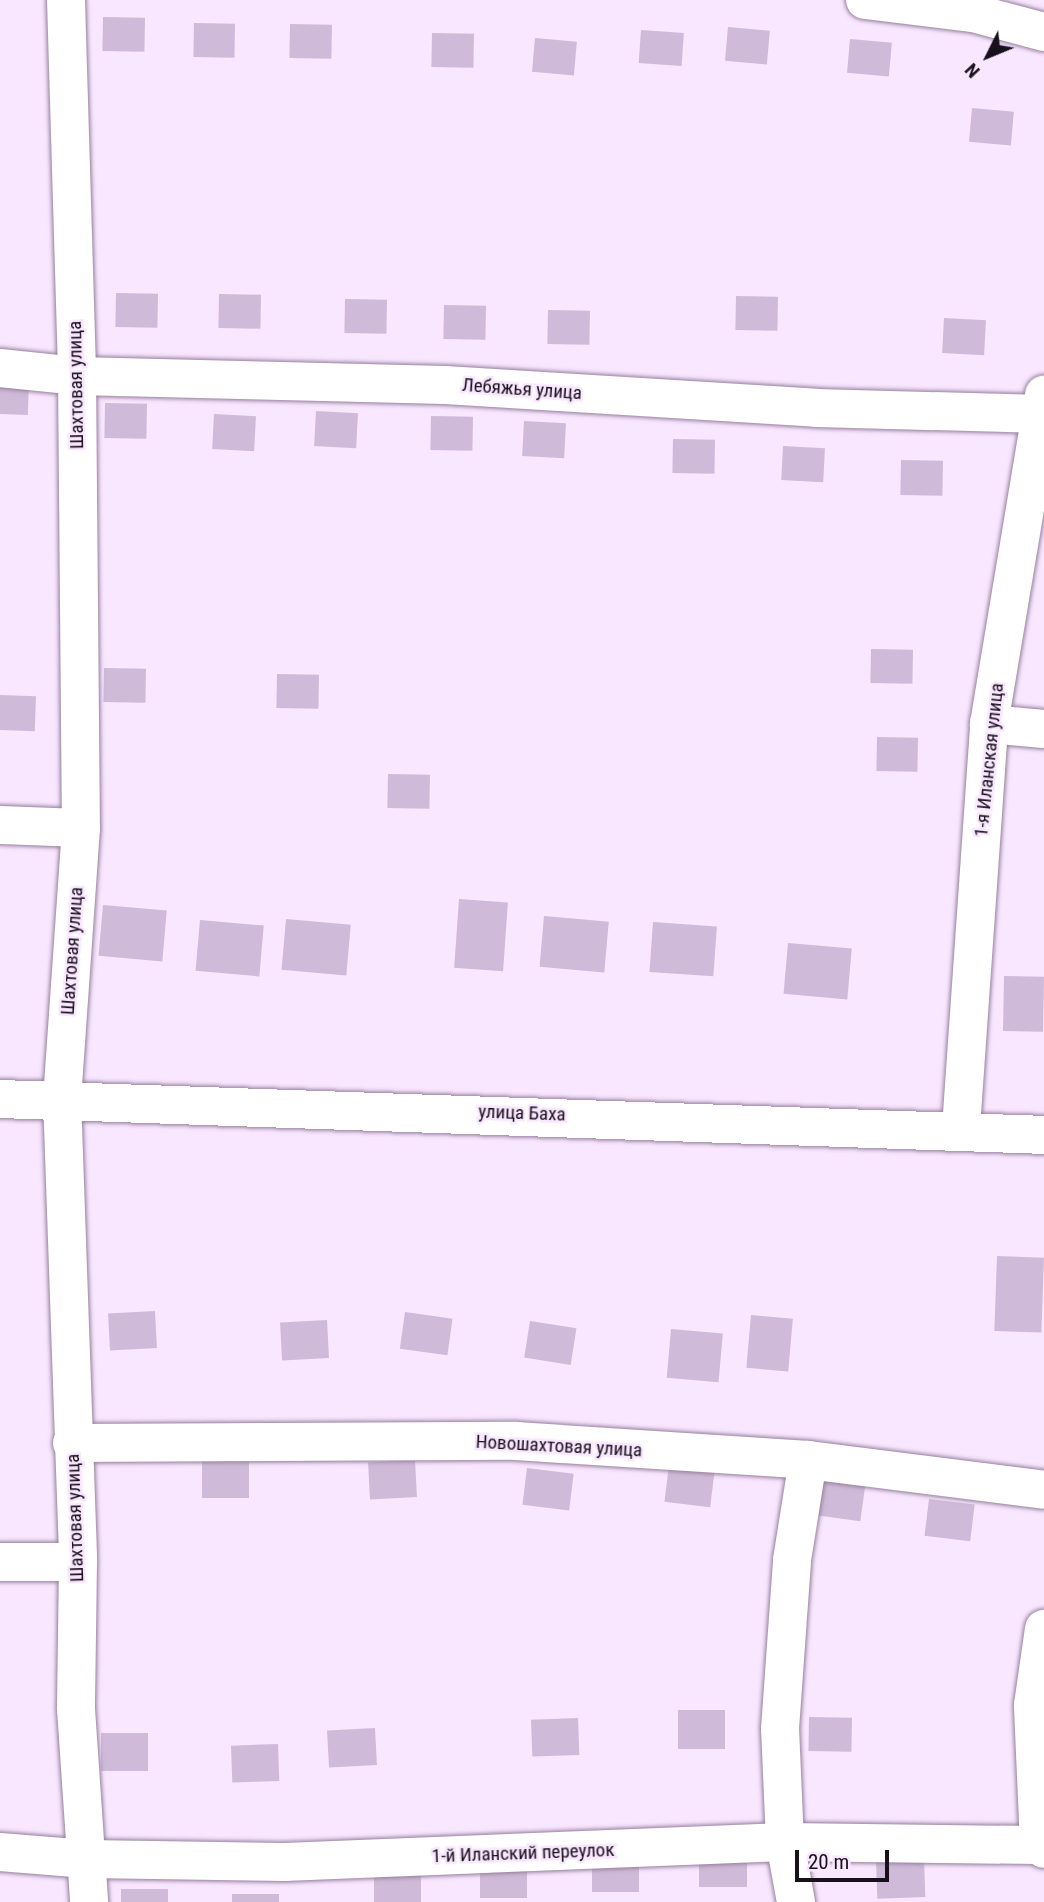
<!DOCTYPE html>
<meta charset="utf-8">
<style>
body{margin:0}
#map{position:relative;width:1044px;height:1902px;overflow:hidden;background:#f9e6ff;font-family:"Roboto Condensed",sans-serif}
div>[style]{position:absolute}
.building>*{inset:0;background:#cfbad9;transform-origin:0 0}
.roads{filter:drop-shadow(0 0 2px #96809c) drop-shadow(0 0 2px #96809c)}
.minor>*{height:38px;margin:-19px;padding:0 19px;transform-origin:19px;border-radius:19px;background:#fff}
span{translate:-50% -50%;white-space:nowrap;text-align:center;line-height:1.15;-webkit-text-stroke:5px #f9e6ff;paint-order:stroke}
.street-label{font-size:19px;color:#18101a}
.north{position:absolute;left:953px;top:21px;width:70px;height:70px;-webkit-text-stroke:5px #f9e6ff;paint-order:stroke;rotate:227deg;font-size:19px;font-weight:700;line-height:28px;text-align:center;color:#18101a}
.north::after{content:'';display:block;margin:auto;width:24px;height:32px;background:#18101a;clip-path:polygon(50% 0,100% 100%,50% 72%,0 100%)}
.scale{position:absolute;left:795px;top:1850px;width:94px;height:32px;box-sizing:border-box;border:4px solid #18101a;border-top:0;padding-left:9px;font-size:21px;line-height:24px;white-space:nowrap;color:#18101a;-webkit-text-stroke:5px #f9e6ff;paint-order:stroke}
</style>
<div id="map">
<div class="building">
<i style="left:103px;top:17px;width:42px;height:34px;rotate:1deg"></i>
<i style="left:194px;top:23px;width:41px;height:34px;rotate:1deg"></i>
<i style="left:290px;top:24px;width:42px;height:34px;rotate:1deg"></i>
<i style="left:728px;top:27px;width:42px;height:34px;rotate:5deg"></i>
<i style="left:641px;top:30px;width:43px;height:33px;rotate:4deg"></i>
<i style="left:432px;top:33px;width:42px;height:34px;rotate:1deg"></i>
<i style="left:535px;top:38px;width:42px;height:34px;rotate:5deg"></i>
<i style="left:850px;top:39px;width:42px;height:34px;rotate:5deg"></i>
<i style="left:972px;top:108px;width:42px;height:34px;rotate:5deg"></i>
<i style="left:116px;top:293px;width:42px;height:34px;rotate:1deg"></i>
<i style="left:219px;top:294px;width:42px;height:34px;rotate:1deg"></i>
<i style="left:736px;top:296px;width:42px;height:34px;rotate:1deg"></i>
<i style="left:345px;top:299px;width:42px;height:34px;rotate:1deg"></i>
<i style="left:444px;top:305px;width:42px;height:34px;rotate:1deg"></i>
<i style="left:548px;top:310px;width:42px;height:34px;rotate:1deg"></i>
<i style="left:944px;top:318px;width:42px;height:35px;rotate:3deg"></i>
<i style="left:0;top:380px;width:29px;height:34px;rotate:2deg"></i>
<i style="left:105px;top:403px;width:42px;height:35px;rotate:1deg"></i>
<i style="left:316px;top:411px;width:42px;height:35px;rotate:3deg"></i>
<i style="left:214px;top:414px;width:42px;height:35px;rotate:3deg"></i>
<i style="left:431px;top:416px;width:42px;height:34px;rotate:1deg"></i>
<i style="left:524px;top:421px;width:42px;height:35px;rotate:3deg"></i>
<i style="left:673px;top:439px;width:42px;height:34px;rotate:1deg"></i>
<i style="left:783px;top:446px;width:42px;height:34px;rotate:3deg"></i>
<i style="left:901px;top:460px;width:42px;height:35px;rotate:1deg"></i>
<i style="left:871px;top:649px;width:42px;height:34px;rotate:1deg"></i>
<i style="left:104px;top:668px;width:42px;height:34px;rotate:1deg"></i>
<i style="left:277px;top:674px;width:42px;height:34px;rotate:1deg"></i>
<i style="left:0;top:695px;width:36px;height:35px;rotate:2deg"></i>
<i style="left:877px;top:737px;width:41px;height:34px;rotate:1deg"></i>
<i style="left:388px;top:774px;width:42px;height:34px;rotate:1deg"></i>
<i style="left:459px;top:899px;width:49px;height:69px;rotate:4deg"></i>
<i style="left:103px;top:905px;width:64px;height:51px;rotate:5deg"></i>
<i style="left:544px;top:916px;width:65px;height:51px;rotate:5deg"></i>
<i style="left:286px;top:919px;width:65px;height:51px;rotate:5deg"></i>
<i style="left:200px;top:920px;width:64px;height:51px;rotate:5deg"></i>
<i style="left:653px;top:922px;width:64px;height:50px;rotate:4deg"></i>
<i style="left:788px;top:943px;width:64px;height:51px;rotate:5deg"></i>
<i style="left:1004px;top:976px;width:40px;height:55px;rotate:1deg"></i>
<i style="left:997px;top:1256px;width:47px;height:75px;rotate:2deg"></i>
<i style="left:155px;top:1311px;width:37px;height:47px;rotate:87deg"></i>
<i style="left:405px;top:1312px;width:48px;height:37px;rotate:8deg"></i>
<i style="left:751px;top:1315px;width:42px;height:53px;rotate:5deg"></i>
<i style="left:327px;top:1320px;width:38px;height:47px;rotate:87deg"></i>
<i style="left:530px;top:1321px;width:47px;height:37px;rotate:9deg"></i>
<i style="left:671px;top:1329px;width:52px;height:49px;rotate:5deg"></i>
<i style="left:202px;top:1460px;width:47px;height:38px"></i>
<i style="left:415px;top:1460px;width:37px;height:47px;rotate:87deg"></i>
<i style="left:669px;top:1465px;width:46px;height:37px;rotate:7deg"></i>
<i style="left:527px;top:1468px;width:47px;height:37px;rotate:7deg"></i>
<i style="left:818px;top:1477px;width:48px;height:38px;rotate:8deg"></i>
<i style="left:929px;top:1499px;width:46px;height:37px;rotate:7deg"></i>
<i style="left:678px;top:1710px;width:47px;height:39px"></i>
<i style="left:809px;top:1717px;width:43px;height:34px;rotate:1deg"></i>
<i style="left:578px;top:1718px;width:37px;height:47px;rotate:88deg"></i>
<i style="left:375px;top:1728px;width:37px;height:48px;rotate:87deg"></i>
<i style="left:101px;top:1733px;width:47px;height:38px"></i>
<i style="left:278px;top:1744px;width:37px;height:47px;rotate:88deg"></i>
<i style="left:699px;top:1849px;width:48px;height:38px"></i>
<i style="left:592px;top:1854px;width:47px;height:38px"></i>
<i style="left:924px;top:1859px;width:38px;height:48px;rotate:88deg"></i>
<i style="left:480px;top:1860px;width:47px;height:38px"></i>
<i style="left:374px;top:1874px;width:47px;height:28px"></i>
<i style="left:168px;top:1889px;width:13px;height:47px;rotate:90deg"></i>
<i style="left:232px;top:1894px;width:47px;height:8px"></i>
</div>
<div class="roads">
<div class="minor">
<i style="left:66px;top:0;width:376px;rotate:88.3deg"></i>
<i style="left:77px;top:376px;width:452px;rotate:89.5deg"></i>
<i style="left:81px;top:828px;width:270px;rotate:94deg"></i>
<i style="left:62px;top:1097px;width:465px;rotate:88deg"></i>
<i style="left:78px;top:1562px;width:147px;rotate:90.8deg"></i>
<i style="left:76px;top:1709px;width:193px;rotate:86.1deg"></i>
<i style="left:865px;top:0;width:109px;rotate:6.9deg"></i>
<i style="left:973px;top:13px;width:73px;rotate:15deg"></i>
<i style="left:0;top:368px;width:77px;rotate:5.9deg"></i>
<i style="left:77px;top:376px;width:368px;rotate:1.4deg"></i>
<i style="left:445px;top:385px;width:372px;rotate:3.5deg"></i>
<i style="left:816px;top:408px;width:228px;rotate:1.5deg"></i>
<i style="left:989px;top:724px;width:55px;rotate:5.2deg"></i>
<i style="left:0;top:825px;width:81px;rotate:2.1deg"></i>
<i style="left:0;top:1099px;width:1045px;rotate:1.97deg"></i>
<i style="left:961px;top:1128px;width:405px;rotate:-86deg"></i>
<i style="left:989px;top:724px;width:334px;rotate:-80.5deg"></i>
<i style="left:72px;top:1443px;width:444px;rotate:-0.3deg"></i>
<i style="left:516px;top:1441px;width:293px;rotate:3.7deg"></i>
<i style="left:808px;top:1460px;width:238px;rotate:7.2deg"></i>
<i style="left:0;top:1562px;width:78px"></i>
<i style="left:1039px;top:1845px;width:140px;rotate:-92.5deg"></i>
<i style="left:1033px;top:1705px;width:77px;rotate:-81.8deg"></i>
<i style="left:0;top:1852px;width:87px;rotate:4.6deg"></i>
<i style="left:87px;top:1859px;width:197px;rotate:0.9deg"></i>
<i style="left:284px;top:1862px;width:501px;rotate:-2.29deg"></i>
<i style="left:785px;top:1842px;width:254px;rotate:0.7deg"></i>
<i style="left:1039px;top:1845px;width:6px;rotate:39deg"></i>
<i style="left:796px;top:1902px;width:61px;rotate:-100.4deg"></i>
<i style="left:785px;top:1842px;width:113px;rotate:-92.5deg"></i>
<i style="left:780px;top:1729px;width:169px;rotate:-85.9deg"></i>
<i style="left:792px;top:1560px;width:101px;rotate:-80.9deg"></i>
</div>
</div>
<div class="street-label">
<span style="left:76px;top:385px;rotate:-91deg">Шахтовая улица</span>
<span style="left:522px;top:389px;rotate:4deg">Лебяжья улица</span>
<span style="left:989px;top:760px;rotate:-84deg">1-я Иланская улица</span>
<span style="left:72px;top:951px;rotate:-86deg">Шахтовая улица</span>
<span style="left:522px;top:1113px;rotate:2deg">улица Баха</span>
<span style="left:559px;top:1446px;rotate:3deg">Новошахтовая улица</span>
<span style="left:75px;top:1518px;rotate:-92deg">Шахтовая улица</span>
<span style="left:523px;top:1853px;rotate:-2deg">1-й Иланский переулок</span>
</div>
<div class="north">N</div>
<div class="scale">20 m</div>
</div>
